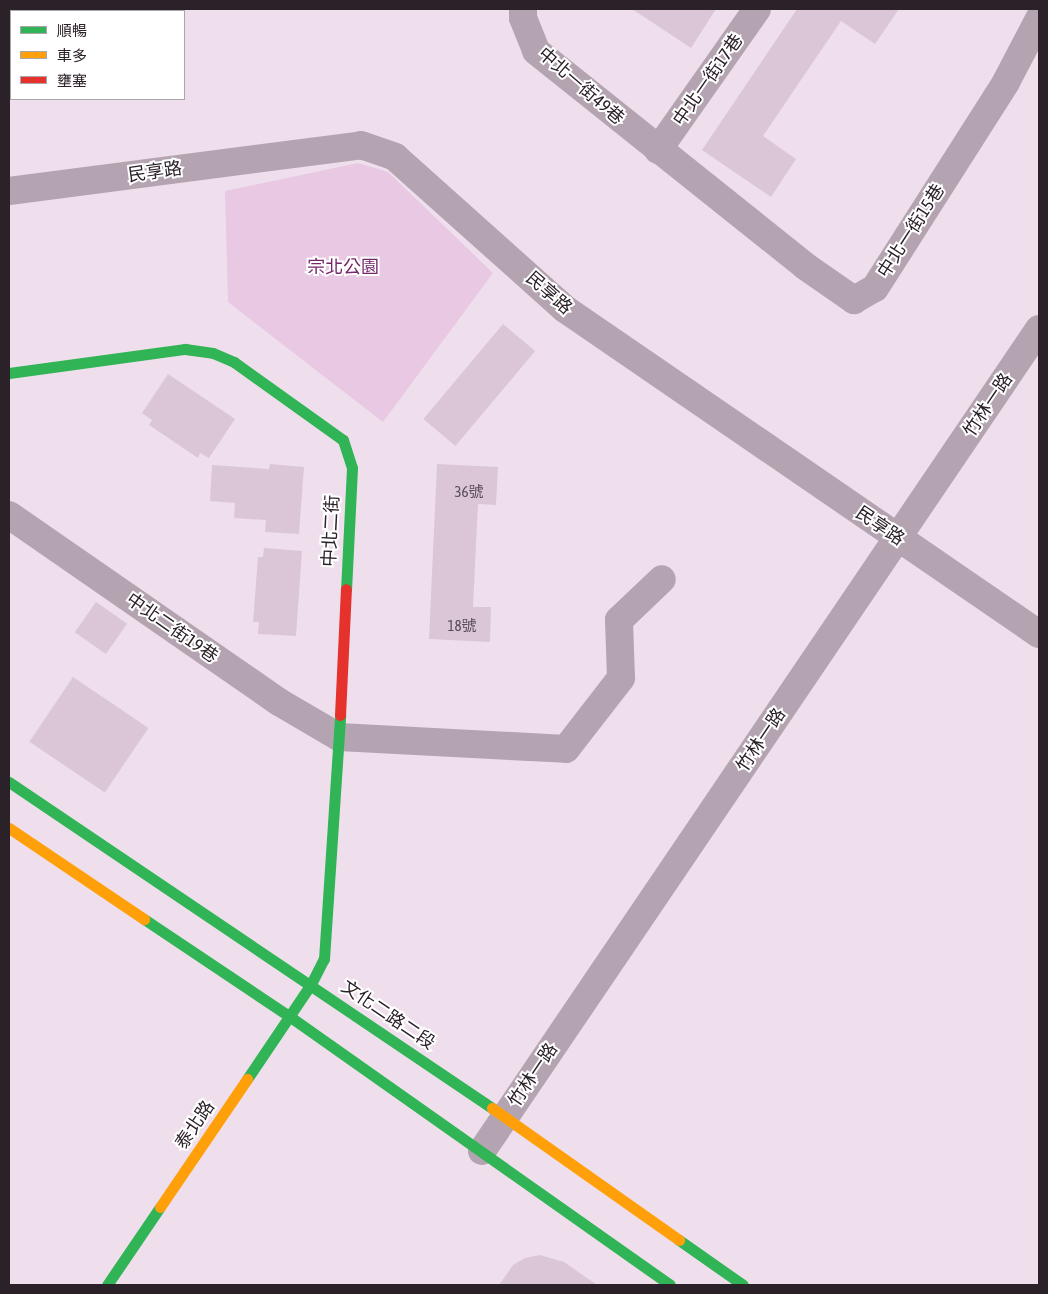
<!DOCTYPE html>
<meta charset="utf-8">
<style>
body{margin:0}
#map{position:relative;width:1048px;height:1294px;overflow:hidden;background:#efdfec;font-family:"Asap Condensed","Noto Sans TC",sans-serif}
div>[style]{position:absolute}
.green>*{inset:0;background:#e8c8e2}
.building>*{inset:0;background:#dac6d7;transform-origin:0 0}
.street>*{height:28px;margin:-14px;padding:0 14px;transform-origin:14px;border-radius:14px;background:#b4a4b1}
.fast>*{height:11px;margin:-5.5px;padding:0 5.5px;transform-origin:5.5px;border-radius:5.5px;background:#30b455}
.slow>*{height:11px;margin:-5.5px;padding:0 5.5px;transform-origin:5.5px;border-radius:5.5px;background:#ff9f0a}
.jam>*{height:11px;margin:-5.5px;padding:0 5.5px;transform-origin:5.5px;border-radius:5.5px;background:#e5322d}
span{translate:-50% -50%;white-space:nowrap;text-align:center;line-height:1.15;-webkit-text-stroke:4px #fff;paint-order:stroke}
.number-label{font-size:15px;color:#5a4d57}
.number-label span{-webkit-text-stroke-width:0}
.street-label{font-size:18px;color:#2b2129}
.park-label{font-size:18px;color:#74286b}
.frame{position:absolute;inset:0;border:10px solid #2b2129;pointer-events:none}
.legend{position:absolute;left:10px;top:10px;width:175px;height:90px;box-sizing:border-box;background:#fff;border:1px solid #aaa6a9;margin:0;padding:6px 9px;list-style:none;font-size:15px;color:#2b2129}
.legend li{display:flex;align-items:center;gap:10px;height:25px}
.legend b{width:25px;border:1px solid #aaa6a9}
</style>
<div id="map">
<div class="green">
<i style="clip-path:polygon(358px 163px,388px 172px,493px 273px,383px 422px,228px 302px,225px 191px)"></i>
</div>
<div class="building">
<i style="clip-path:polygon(632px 9px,716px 9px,691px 48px)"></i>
<i style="clip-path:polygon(797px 9px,899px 9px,875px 44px,841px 21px,763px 136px,796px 159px,771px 197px,702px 150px)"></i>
<i style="left:503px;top:324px;width:42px;height:124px;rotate:40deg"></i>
<i style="clip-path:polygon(168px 374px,235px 419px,209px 458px,200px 453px,198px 458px,149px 425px,152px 420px,142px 413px)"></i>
<i style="clip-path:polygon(270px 464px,304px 467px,299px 534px,265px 532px,266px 520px,234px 518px,235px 503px,210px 501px,212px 465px,269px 469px)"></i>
<i style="clip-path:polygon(437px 464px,498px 467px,496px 505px,478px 504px,473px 607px,491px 607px,490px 642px,429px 639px)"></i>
<i style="clip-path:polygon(264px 548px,302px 551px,296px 636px,258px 634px,259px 622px,253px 622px,258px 557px,263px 557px)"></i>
<i style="left:96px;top:602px;width:38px;height:37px;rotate:35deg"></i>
<i style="left:73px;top:677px;width:91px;height:78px;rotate:34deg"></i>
<i style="clip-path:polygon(540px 1255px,564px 1262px,597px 1285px,499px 1285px,513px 1265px,525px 1258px)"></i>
</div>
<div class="street">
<i style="left:523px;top:9px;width:9px;rotate:90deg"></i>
<i style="left:523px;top:18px;width:35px;rotate:68deg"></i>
<i style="left:536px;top:51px;width:344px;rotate:38.6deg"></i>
<i style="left:805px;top:266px;width:60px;rotate:34.8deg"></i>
<i style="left:854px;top:300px;width:24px;rotate:-30deg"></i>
<i style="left:875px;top:288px;width:244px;rotate:-57.5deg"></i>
<i style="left:1006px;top:82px;width:71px;rotate:-62.4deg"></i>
<i style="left:658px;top:150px;width:172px;rotate:-54.9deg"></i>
<i style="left:9px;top:191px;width:355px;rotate:-7.4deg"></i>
<i style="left:361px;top:145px;width:36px;rotate:19deg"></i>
<i style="left:395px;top:157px;width:228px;rotate:41.8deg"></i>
<i style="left:565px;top:309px;width:575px;rotate:34.44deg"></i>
<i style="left:9px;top:515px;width:328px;rotate:34.7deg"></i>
<i style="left:279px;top:702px;width:69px;rotate:30.3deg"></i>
<i style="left:339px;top:737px;width:227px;rotate:3deg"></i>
<i style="left:566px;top:749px;width:90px;rotate:-52.2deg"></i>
<i style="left:621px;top:678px;width:58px;rotate:-92deg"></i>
<i style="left:619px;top:620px;width:59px;rotate:-43.6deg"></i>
<i style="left:482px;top:1151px;width:993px;rotate:-55.88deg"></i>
</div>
<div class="fast">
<i style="left:9px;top:373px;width:178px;rotate:-7.8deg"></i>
<i style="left:185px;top:349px;width:28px;rotate:8deg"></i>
<i style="left:213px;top:353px;width:23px;rotate:23deg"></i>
<i style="left:234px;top:362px;width:134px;rotate:35.6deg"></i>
<i style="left:343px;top:440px;width:29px;rotate:72deg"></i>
<i style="left:352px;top:468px;width:121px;rotate:92.8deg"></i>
<i style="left:9px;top:782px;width:583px;rotate:34.02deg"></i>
<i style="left:144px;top:919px;width:174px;rotate:33.8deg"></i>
<i style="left:289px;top:1016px;width:466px;rotate:35.2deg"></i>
<i style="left:247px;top:1079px;width:115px;rotate:-56deg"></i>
<i style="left:311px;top:984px;width:28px;rotate:-63deg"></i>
<i style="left:324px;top:959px;width:245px;rotate:-86.2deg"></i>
<i style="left:679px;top:1240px;width:78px;rotate:35.1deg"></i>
<i style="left:107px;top:1285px;width:94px;rotate:-55.8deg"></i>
</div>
<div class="slow">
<i style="left:9px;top:828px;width:163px;rotate:34deg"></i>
<i style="left:492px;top:1108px;width:229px;rotate:35.2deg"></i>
<i style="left:160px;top:1207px;width:155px;rotate:-55.8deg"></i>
</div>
<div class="jam">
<i style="left:340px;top:715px;width:126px;rotate:-87.3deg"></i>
</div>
<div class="number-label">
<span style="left:469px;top:492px">36號</span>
<span style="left:462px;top:626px">18號</span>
</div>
<div class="street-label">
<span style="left:708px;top:80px;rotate:-55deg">中北一街17巷</span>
<span style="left:581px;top:86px;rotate:41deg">中北一街49巷</span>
<span style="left:155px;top:172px;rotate:-8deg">民享路</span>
<span style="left:911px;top:231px;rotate:-57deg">中北一街15巷</span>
<span style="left:549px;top:293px;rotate:41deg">民享路</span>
<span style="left:988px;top:405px;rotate:-56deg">竹林一路</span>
<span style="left:880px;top:526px;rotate:34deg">民享路</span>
<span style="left:331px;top:531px;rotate:-87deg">中北二街</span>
<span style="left:172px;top:628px;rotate:35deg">中北二街19巷</span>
<span style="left:761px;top:740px;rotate:-56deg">竹林一路</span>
<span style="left:388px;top:1015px;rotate:34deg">文化二路二段</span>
<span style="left:533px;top:1075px;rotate:-56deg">竹林一路</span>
<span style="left:195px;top:1125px;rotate:-56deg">泰北路</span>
</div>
<div class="park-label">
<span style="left:343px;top:267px">宗北公園</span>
</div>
<div class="frame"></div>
<ul class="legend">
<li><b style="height:6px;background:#30b455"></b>順暢</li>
<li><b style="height:6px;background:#ff9f0a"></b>車多</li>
<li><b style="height:6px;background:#e5322d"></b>壅塞</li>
</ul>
</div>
